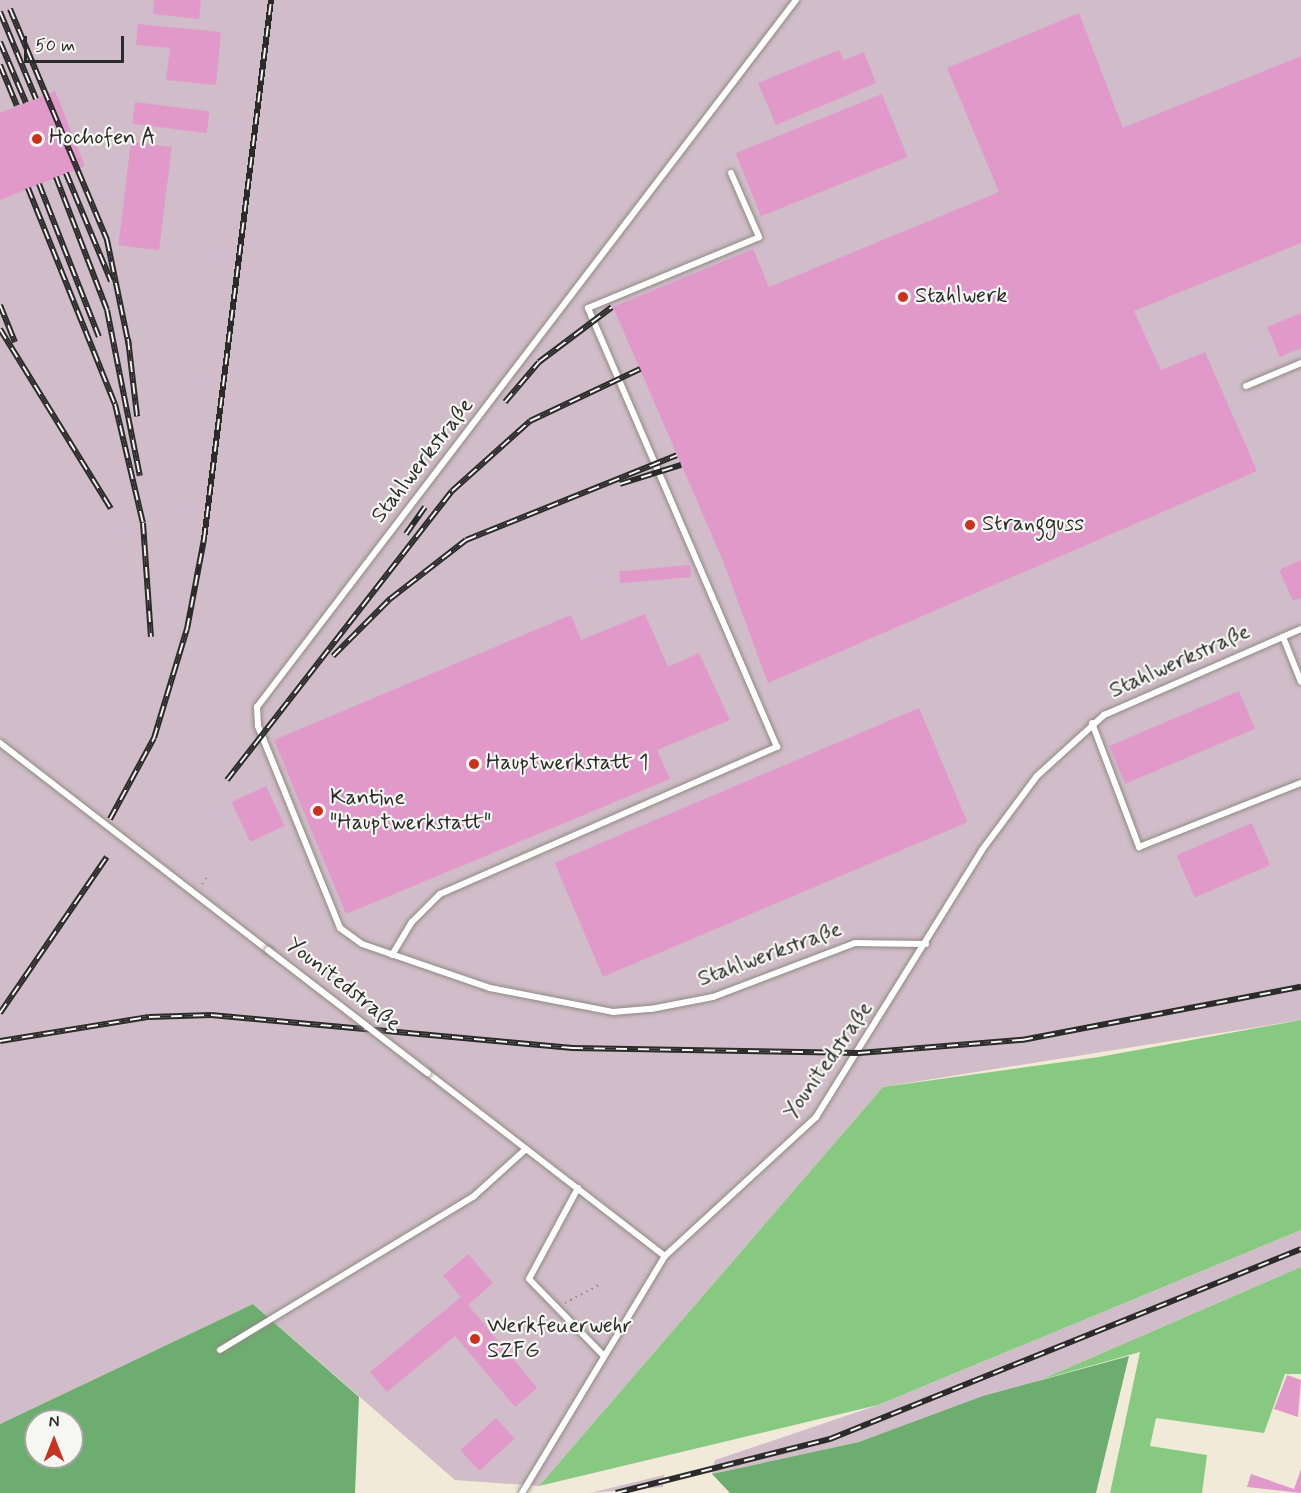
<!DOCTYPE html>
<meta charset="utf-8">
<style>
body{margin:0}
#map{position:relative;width:1301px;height:1493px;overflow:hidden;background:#f2ead8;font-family:Mynerve,sans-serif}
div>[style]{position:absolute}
.industrial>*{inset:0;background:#d1bdc9}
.green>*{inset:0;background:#87c981}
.forest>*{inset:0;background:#6dad6f}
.building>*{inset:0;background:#e199c9;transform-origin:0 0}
.path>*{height:2px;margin-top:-1px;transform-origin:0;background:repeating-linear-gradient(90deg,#8e8a82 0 1.5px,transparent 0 6px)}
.roads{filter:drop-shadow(0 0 2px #8e8a82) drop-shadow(0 0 2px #8e8a82)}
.service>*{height:6px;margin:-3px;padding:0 3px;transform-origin:3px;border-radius:3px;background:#fff}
.rail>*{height:6px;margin-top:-3px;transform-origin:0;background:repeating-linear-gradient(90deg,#f6f6f2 0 11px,#2b2b2b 0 22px);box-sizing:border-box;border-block:2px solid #2b2b2b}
.bridges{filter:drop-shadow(0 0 2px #8e8a82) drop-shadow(0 0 2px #8e8a82)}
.service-bridge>*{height:6px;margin:-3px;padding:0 3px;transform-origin:3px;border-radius:3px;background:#fff}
.dots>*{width:16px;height:16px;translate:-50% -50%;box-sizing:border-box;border:3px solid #f6f6f2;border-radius:50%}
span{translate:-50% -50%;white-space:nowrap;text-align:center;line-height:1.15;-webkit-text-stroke:4.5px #f6f6f2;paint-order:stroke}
.poi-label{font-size:22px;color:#2b2b2b}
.left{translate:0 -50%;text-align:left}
.street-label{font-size:22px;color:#2b2b2b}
.north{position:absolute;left:24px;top:1409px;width:60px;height:60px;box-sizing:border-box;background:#f6f6f2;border:2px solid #a5a5a2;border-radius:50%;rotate:0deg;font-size:16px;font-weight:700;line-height:24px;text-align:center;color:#2b2b2b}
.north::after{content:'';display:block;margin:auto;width:21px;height:27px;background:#c8321e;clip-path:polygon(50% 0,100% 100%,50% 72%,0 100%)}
.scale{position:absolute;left:24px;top:36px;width:100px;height:27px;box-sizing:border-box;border:3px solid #2b2b2b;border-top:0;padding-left:8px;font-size:18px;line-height:21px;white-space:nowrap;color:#2b2b2b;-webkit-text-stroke:4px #f6f6f2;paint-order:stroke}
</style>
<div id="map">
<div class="industrial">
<i style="clip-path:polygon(0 0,1301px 0,1301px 1020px,883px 1087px,539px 1486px,455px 1480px,253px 1304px,0 1424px)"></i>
<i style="clip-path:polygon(1301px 1230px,1301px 1267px,1040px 1380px,859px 1442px,712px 1474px,715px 1460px,878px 1405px)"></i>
<i style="clip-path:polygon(664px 1475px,663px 1487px,590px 1493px)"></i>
</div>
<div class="green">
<i style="clip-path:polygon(1301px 1020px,1301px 1230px,878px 1405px,539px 1486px,883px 1087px,1099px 1057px)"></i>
<i style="clip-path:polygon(1301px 1267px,1301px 1374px,1285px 1374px,1264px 1433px,1156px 1418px,1150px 1446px,1207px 1455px,1202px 1493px,1110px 1493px,1140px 1352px,1040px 1380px)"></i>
</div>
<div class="forest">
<i style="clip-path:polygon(evenodd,253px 1304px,359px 1397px,355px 1493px,0 1493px,0 1424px,253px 1304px,36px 1421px,72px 1421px,72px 1457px,36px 1457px,36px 1421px)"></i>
<i style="clip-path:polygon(1129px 1356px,1096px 1493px,730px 1493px,712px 1474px,859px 1442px,983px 1396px)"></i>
</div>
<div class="building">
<i style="clip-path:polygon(154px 0,201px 0,199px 19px,153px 14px)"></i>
<i style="clip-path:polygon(1079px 13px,1123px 128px,1301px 56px,1301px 243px,1134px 311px,1161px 370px,1205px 352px,1257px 471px,768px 683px,723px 561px,613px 307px,753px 249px,769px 287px,999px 192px,947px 68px)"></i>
<i style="clip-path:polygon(138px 24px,221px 32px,216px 85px,166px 80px,170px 48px,136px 45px)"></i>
<i style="clip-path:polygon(839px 50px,844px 60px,864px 52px,876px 83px,776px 125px,758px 83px)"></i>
<i style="clip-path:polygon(55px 91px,85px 166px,0 200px,0 113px)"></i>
<i style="left:882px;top:94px;width:68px;height:158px;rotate:68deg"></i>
<i style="left:135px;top:102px;width:75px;height:22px;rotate:7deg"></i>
<i style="left:131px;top:142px;width:41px;height:104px;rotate:7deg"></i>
<i style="clip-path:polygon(1301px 313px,1301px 348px,1280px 357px,1267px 327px)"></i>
<i style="clip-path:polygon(1301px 560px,1301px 598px,1293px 601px,1279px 570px)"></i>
<i style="left:690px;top:565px;width:12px;height:71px;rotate:85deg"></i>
<i style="clip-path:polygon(645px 614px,668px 667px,699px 653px,730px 720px,657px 750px,670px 779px,346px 914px,274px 740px,571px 615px,581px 640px)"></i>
<i style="left:1239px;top:691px;width:41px;height:141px;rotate:67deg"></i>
<i style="left:919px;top:708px;width:124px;height:396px;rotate:67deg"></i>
<i style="left:266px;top:786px;width:44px;height:38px;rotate:65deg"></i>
<i style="left:1252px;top:823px;width:46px;height:82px;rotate:67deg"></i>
<i style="clip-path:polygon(468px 1254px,493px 1283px,468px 1305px,537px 1388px,515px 1407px,455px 1336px,387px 1392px,370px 1372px,461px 1297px,443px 1276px)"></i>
<i style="clip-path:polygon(1287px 1375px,1301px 1380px,1298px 1417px,1274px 1409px)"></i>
<i style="left:496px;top:1418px;width:28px;height:48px;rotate:48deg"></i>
<i style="clip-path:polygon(1301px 1469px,1301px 1493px,1247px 1487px,1251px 1474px,1294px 1489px)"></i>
</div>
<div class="path">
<i style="left:202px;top:884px;width:9px;rotate:-54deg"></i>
<i style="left:565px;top:1303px;width:38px;rotate:-28deg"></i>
</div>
<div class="roads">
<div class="service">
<i style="left:796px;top:0;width:889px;rotate:127.32deg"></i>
<i style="left:257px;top:707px;width:19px;rotate:87deg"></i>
<i style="left:258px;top:726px;width:218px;rotate:67.9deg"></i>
<i style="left:340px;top:928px;width:27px;rotate:36deg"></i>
<i style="left:362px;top:944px;width:135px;rotate:19deg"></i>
<i style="left:490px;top:988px;width:125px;rotate:11deg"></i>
<i style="left:613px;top:1012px;width:38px;rotate:-5deg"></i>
<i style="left:651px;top:1009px;width:63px;rotate:-11deg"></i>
<i style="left:713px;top:997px;width:152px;rotate:-20.8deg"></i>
<i style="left:855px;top:943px;width:71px;rotate:0.8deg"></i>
<i style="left:1246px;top:386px;width:60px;rotate:-22.7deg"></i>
<i style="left:1283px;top:637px;width:48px;rotate:68.2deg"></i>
<i style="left:1092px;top:723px;width:133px;rotate:69.2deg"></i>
<i style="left:1139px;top:847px;width:174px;rotate:-21.6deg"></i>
<i style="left:0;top:743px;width:339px;rotate:37.7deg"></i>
<i style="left:392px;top:955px;width:39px;rotate:-59deg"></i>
<i style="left:412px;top:922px;width:40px;rotate:-45deg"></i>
<i style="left:440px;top:894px;width:368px;rotate:-23.6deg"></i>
<i style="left:777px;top:747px;width:478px;rotate:-113.3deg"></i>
<i style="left:588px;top:308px;width:185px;rotate:-22.5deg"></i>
<i style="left:759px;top:237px;width:70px;rotate:-113.6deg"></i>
<i style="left:428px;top:1073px;width:299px;rotate:37.7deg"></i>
<i style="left:578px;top:1188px;width:103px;rotate:118.3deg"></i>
<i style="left:529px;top:1279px;width:107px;rotate:45.8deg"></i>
<i style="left:220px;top:1350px;width:297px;rotate:-31.2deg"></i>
<i style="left:474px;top:1196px;width:70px;rotate:-42.1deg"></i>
<i style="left:522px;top:1493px;width:277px;rotate:-58.9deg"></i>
<i style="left:665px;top:1256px;width:205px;rotate:-42.6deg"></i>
<i style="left:816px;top:1117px;width:314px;rotate:-58.1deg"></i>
<i style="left:982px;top:850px;width:92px;rotate:-53.4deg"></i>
<i style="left:1037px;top:776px;width:91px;rotate:-42.3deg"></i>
<i style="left:1104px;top:715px;width:215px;rotate:-23.6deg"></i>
</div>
</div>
<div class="rail">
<i style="left:10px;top:9px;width:251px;rotate:67.2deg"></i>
<i style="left:107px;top:240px;width:108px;rotate:78.3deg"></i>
<i style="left:0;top:12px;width:94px;rotate:67.5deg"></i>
<i style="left:0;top:42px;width:66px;rotate:66.9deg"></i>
<i style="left:0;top:65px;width:44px;rotate:67.5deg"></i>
<i style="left:66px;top:173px;width:117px;rotate:67.4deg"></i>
<i style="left:56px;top:177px;width:142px;rotate:69deg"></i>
<i style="left:107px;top:310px;width:169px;rotate:78.8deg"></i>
<i style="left:39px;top:184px;width:164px;rotate:68.6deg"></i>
<i style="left:28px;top:188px;width:233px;rotate:68.1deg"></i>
<i style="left:115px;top:404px;width:122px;rotate:76.8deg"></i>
<i style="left:143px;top:523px;width:114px;rotate:86deg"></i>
<i style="left:0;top:305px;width:40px;rotate:68deg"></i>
<i style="left:0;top:329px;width:211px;rotate:58.3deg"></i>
<i style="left:128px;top:339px;width:78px;rotate:83.3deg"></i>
<i style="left:505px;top:402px;width:52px;rotate:-49.6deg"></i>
<i style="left:539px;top:362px;width:91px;rotate:-37deg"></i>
<i style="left:620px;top:484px;width:64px;rotate:-17.3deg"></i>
<i style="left:406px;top:534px;width:33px;rotate:-55deg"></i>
<i style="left:333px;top:656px;width:81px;rotate:-45deg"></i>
<i style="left:390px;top:599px;width:96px;rotate:-37.8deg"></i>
<i style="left:466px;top:540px;width:227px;rotate:-21.9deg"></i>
<i style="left:227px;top:780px;width:366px;rotate:-52.1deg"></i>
<i style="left:452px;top:491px;width:105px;rotate:-41.9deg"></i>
<i style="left:530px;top:421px;width:122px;rotate:-25.3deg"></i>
<i style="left:110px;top:819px;width:92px;rotate:-61.5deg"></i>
<i style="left:154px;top:738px;width:114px;rotate:-73.2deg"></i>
<i style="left:187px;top:629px;width:92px;rotate:-79.3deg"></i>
<i style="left:204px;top:539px;width:543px;rotate:-82.91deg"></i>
<i style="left:0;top:1013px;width:189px;rotate:-55.6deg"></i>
<i style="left:0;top:1041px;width:151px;rotate:-9.2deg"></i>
<i style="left:149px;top:1017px;width:62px;rotate:-1.8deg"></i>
<i style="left:211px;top:1015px;width:363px;rotate:5.2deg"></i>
<i style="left:572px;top:1048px;width:287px;rotate:1deg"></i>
<i style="left:859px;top:1053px;width:164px;rotate:-4.6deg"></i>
<i style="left:1022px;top:1040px;width:284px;rotate:-10.8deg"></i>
<i style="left:616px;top:1493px;width:221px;rotate:-14.2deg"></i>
<i style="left:830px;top:1439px;width:508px;rotate:-21.97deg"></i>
</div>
<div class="bridges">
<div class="service-bridge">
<i style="left:268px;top:950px;width:202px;rotate:37.6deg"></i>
</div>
</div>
<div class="dots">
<i style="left:37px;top:139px;background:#c8321e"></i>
<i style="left:903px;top:297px;background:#c8321e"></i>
<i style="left:970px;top:525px;background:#c8321e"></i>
<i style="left:474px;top:764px;background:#c8321e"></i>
<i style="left:318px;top:811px;background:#c8321e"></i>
<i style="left:475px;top:1339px;background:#c8321e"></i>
</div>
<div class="poi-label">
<span class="left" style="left:49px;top:139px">Hochofen A</span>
<span class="left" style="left:915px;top:297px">Stahlwerk</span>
<span class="left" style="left:982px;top:525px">Strangguss</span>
<span class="left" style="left:486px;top:764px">Hauptwerkstatt 1</span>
<span class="left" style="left:330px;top:811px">Kantine<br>"Hauptwerkstatt"</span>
<span class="left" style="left:487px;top:1339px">Werkfeuerwehr<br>SZFG</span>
</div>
<div class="street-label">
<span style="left:423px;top:461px;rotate:-52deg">Stahlwerkstraße</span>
<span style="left:1180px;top:662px;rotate:-24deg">Stahlwerkstraße</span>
<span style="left:770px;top:955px;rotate:-20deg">Stahlwerkstraße</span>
<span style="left:343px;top:985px;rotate:38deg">Younitedstraße</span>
<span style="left:829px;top:1061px;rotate:-55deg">Younitedstraße</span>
</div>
<div class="north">N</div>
<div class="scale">50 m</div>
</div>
